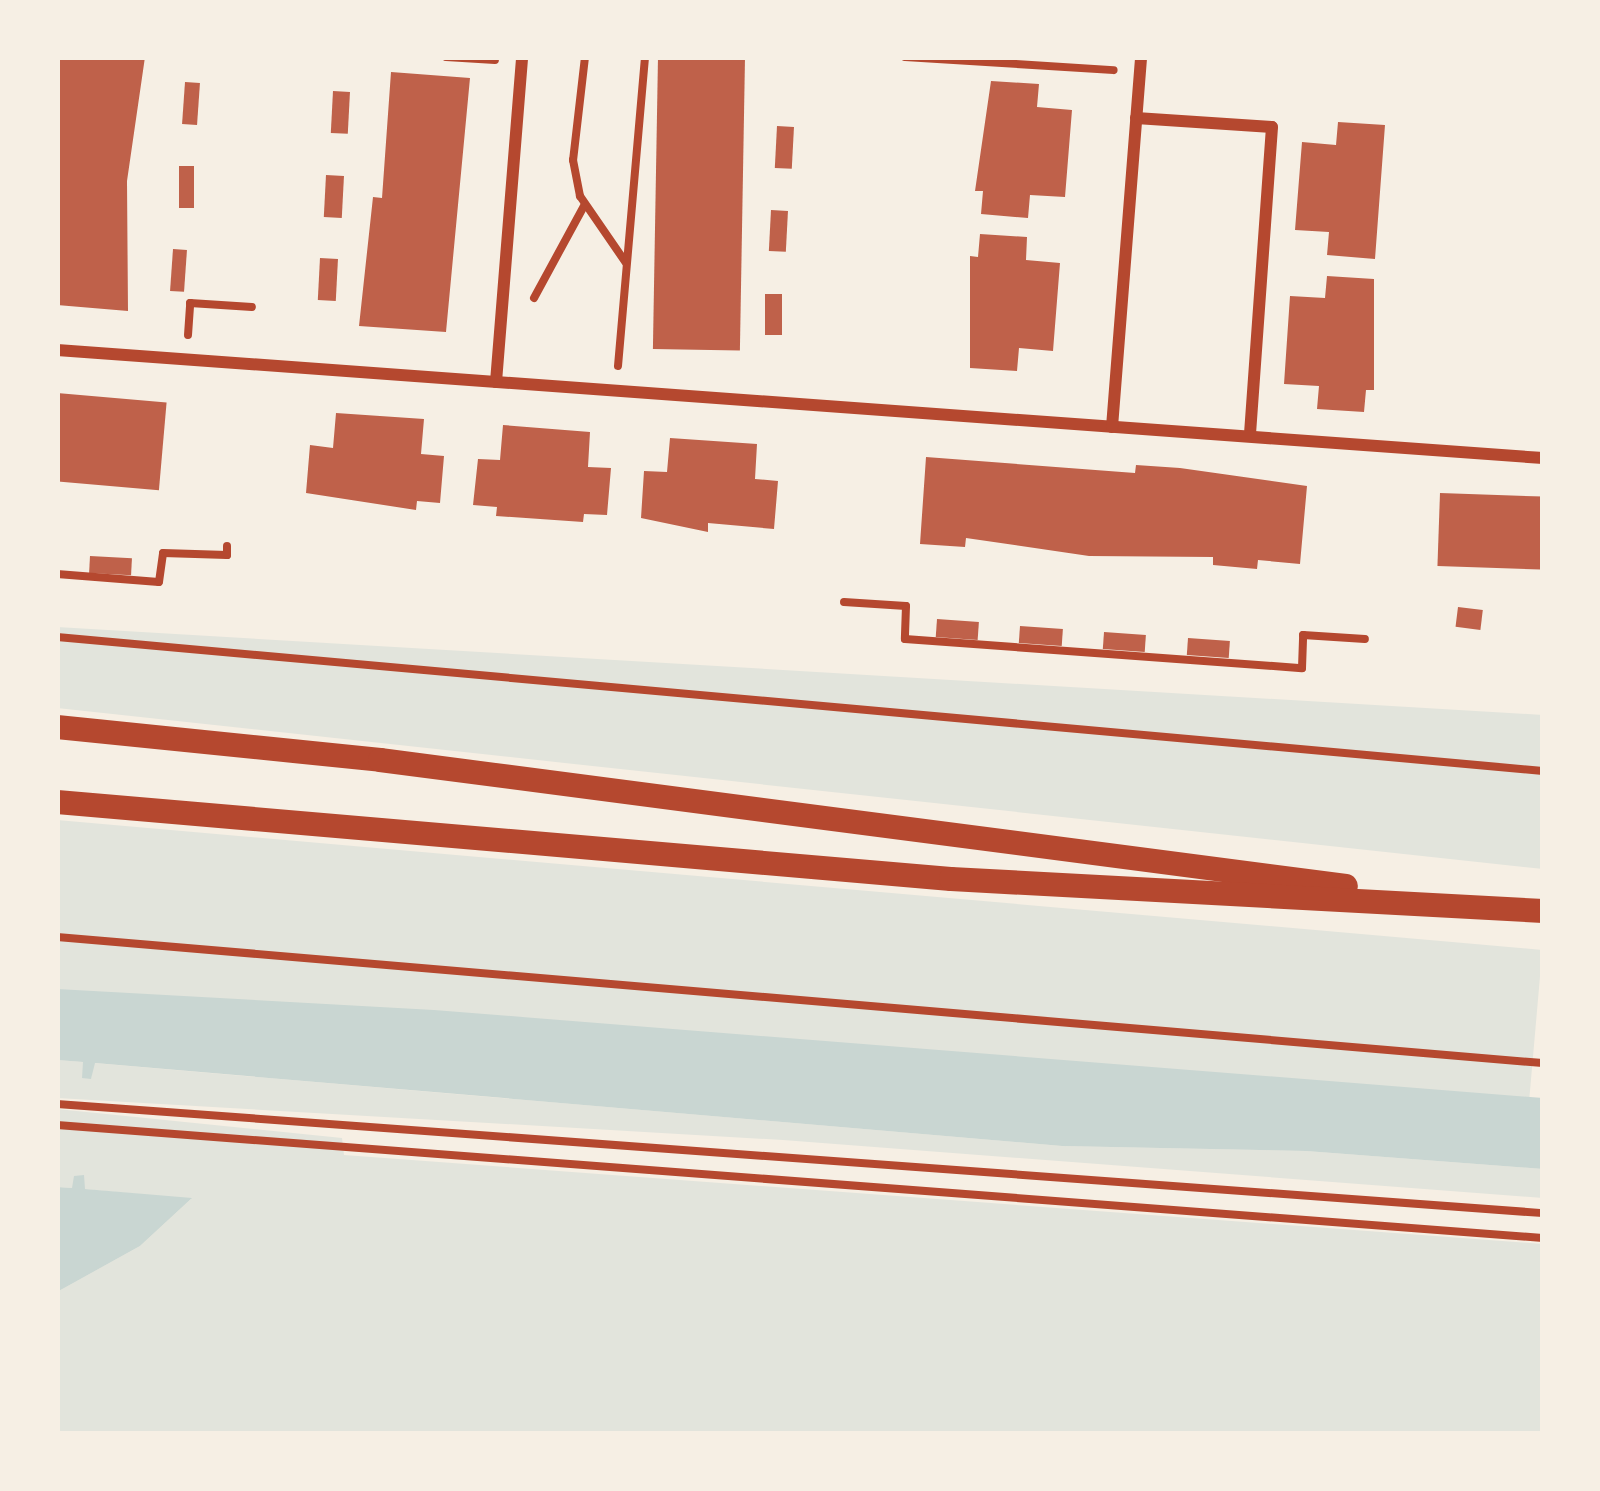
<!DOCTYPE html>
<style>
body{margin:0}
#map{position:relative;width:1600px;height:1491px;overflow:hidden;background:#f6efe4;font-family:"Varela Round",sans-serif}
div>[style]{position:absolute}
.green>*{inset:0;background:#e2e4dc;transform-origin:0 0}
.water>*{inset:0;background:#c9d6d2}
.building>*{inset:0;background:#bf614a;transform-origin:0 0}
.path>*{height:8px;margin:-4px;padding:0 4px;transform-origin:4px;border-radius:4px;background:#b5482f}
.minor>*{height:12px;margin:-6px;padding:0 6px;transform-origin:6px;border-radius:6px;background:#b5482f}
.secondary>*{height:24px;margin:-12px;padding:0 12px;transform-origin:12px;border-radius:12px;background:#b5482f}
span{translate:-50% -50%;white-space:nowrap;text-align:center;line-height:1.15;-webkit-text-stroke:12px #f6efe4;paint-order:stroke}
.frame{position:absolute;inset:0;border:60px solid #f6efe4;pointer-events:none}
</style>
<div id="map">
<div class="green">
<i style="clip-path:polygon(57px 627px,1543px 715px,1543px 869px,57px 708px)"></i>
<i style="left:57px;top:820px;width:1491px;height:177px;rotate:5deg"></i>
<i style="clip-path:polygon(57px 1060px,83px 1062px,83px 1078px,91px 1078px,94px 1063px,1062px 1146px,1306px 1151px,1543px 1169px,1543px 1198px,783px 1140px,57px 1098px)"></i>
<i style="clip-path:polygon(57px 1109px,342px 1138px,344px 1155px,1543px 1244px,1543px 1434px,57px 1434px,57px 1292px,140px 1246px,191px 1199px,84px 1189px,84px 1176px,72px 1188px,57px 1187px)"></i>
</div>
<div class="water">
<i style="clip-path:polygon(57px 989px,434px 1010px,1543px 1098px,1543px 1169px,1306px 1151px,1062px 1146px,95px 1063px,91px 1079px,82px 1078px,83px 1062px,57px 1060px)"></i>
<i style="clip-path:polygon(84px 1175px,85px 1189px,192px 1198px,140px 1246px,57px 1292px,57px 1187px,72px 1188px,74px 1176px)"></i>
</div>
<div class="building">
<i style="clip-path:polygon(58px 57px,145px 57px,127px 181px,128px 311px,57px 305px)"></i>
<i style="left:658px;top:57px;width:87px;height:292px;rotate:1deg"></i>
<i style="clip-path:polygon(391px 72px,470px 78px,446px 332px,359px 326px,373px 197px,382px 198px)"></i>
<i style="clip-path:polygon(991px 81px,1039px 84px,1037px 107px,1072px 110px,1065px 197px,1030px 195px,1028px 218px,981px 214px,983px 191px,975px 191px)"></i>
<i style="left:185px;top:82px;width:15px;height:42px;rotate:4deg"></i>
<i style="left:333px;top:91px;width:17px;height:42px;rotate:3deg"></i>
<i style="clip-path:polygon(1338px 122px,1385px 125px,1375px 259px,1327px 255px,1329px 232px,1295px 230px,1302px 142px,1336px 145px)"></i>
<i style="left:777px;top:126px;width:17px;height:42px;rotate:3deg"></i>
<i style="left:179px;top:166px;width:15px;height:42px"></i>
<i style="left:326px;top:175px;width:18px;height:42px;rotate:3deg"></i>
<i style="left:771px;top:210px;width:17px;height:41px;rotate:3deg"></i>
<i style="clip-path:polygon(980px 234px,1027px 237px,1026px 260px,1060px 263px,1053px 351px,1019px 348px,1017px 371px,970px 368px,970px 256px,978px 257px)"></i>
<i style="left:173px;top:249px;width:14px;height:42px;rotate:4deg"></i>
<i style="left:320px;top:258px;width:18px;height:42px;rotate:3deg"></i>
<i style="clip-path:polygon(1327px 276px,1374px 279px,1374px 390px,1366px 390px,1364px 412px,1317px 409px,1319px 386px,1284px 384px,1290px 296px,1325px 298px)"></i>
<i style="left:765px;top:294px;width:17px;height:41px"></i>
<i style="left:57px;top:393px;width:110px;height:88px;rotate:5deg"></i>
<i style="clip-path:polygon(336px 413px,424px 419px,421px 454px,444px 456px,440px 503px,417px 501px,416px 510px,306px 493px,310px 445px,333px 448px)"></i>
<i style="clip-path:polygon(503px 425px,590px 432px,588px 467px,611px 468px,607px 515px,584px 514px,583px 522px,496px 516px,497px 507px,473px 505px,478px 459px,500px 460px)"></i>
<i style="clip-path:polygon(670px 438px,757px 444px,755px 479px,778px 481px,774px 529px,708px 523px,708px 532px,641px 518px,644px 471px,667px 472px)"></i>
<i style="clip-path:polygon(926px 457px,1135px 473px,1136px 465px,1180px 468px,1307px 486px,1300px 564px,1258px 560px,1257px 569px,1213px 565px,1213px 557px,1089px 556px,966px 538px,965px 547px,920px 544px)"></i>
<i style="left:1440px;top:493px;width:103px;height:73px;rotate:2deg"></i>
<i style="left:90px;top:556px;width:42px;height:17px;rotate:3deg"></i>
<i style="left:1458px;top:607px;width:25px;height:20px;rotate:7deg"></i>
<i style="left:937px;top:619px;width:42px;height:18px;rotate:4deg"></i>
<i style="left:1020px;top:626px;width:43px;height:17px;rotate:4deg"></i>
<i style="left:1104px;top:632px;width:42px;height:17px;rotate:4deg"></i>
<i style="left:1188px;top:638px;width:42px;height:17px;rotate:4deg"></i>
</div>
<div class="path">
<i style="left:446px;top:57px;width:49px;rotate:3.5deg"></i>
<i style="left:585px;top:57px;width:104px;rotate:96.6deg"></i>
<i style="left:573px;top:160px;width:37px;rotate:79deg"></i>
<i style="left:580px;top:196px;width:81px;rotate:55.5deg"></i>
<i style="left:905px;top:57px;width:209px;rotate:3.6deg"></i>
<i style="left:534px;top:298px;width:105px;rotate:-61.5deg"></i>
<i style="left:188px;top:335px;width:32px;rotate:-86deg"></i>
<i style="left:190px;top:303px;width:62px;rotate:3.7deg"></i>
<i style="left:618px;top:366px;width:310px;rotate:-85deg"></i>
<i style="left:57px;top:574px;width:102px;rotate:4.5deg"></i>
<i style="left:159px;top:582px;width:29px;rotate:-82deg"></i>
<i style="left:163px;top:553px;width:64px;rotate:1.8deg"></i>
<i style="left:227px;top:555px;width:9px;rotate:-90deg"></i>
<i style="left:844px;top:602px;width:62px;rotate:3.7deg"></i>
<i style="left:906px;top:606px;width:33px;rotate:92deg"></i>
<i style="left:905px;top:639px;width:398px;rotate:4.2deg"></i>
<i style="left:1302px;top:668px;width:33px;rotate:-88deg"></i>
<i style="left:1303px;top:635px;width:62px;rotate:3.7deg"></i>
<i style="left:57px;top:637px;width:1492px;rotate:5.15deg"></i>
<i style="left:57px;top:937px;width:1491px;rotate:4.85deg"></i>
<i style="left:57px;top:1104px;width:1490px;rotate:4.2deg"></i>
<i style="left:57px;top:1125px;width:1490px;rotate:4.35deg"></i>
</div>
<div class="minor">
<i style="left:1136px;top:118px;width:136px;rotate:3.8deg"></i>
<i style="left:1272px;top:127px;width:307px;rotate:94.1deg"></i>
<i style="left:57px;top:350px;width:1490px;rotate:4.16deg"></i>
<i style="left:496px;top:382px;width:326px;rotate:-85.4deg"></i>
<i style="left:1112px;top:427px;width:371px;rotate:-85.5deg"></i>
</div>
<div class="secondary">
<i style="left:57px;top:727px;width:325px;rotate:5.8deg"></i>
<i style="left:380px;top:760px;width:974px;rotate:7.43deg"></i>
<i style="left:57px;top:802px;width:897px;rotate:4.92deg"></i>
<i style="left:951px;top:879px;width:593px;rotate:3.09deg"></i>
</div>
<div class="frame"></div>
</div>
